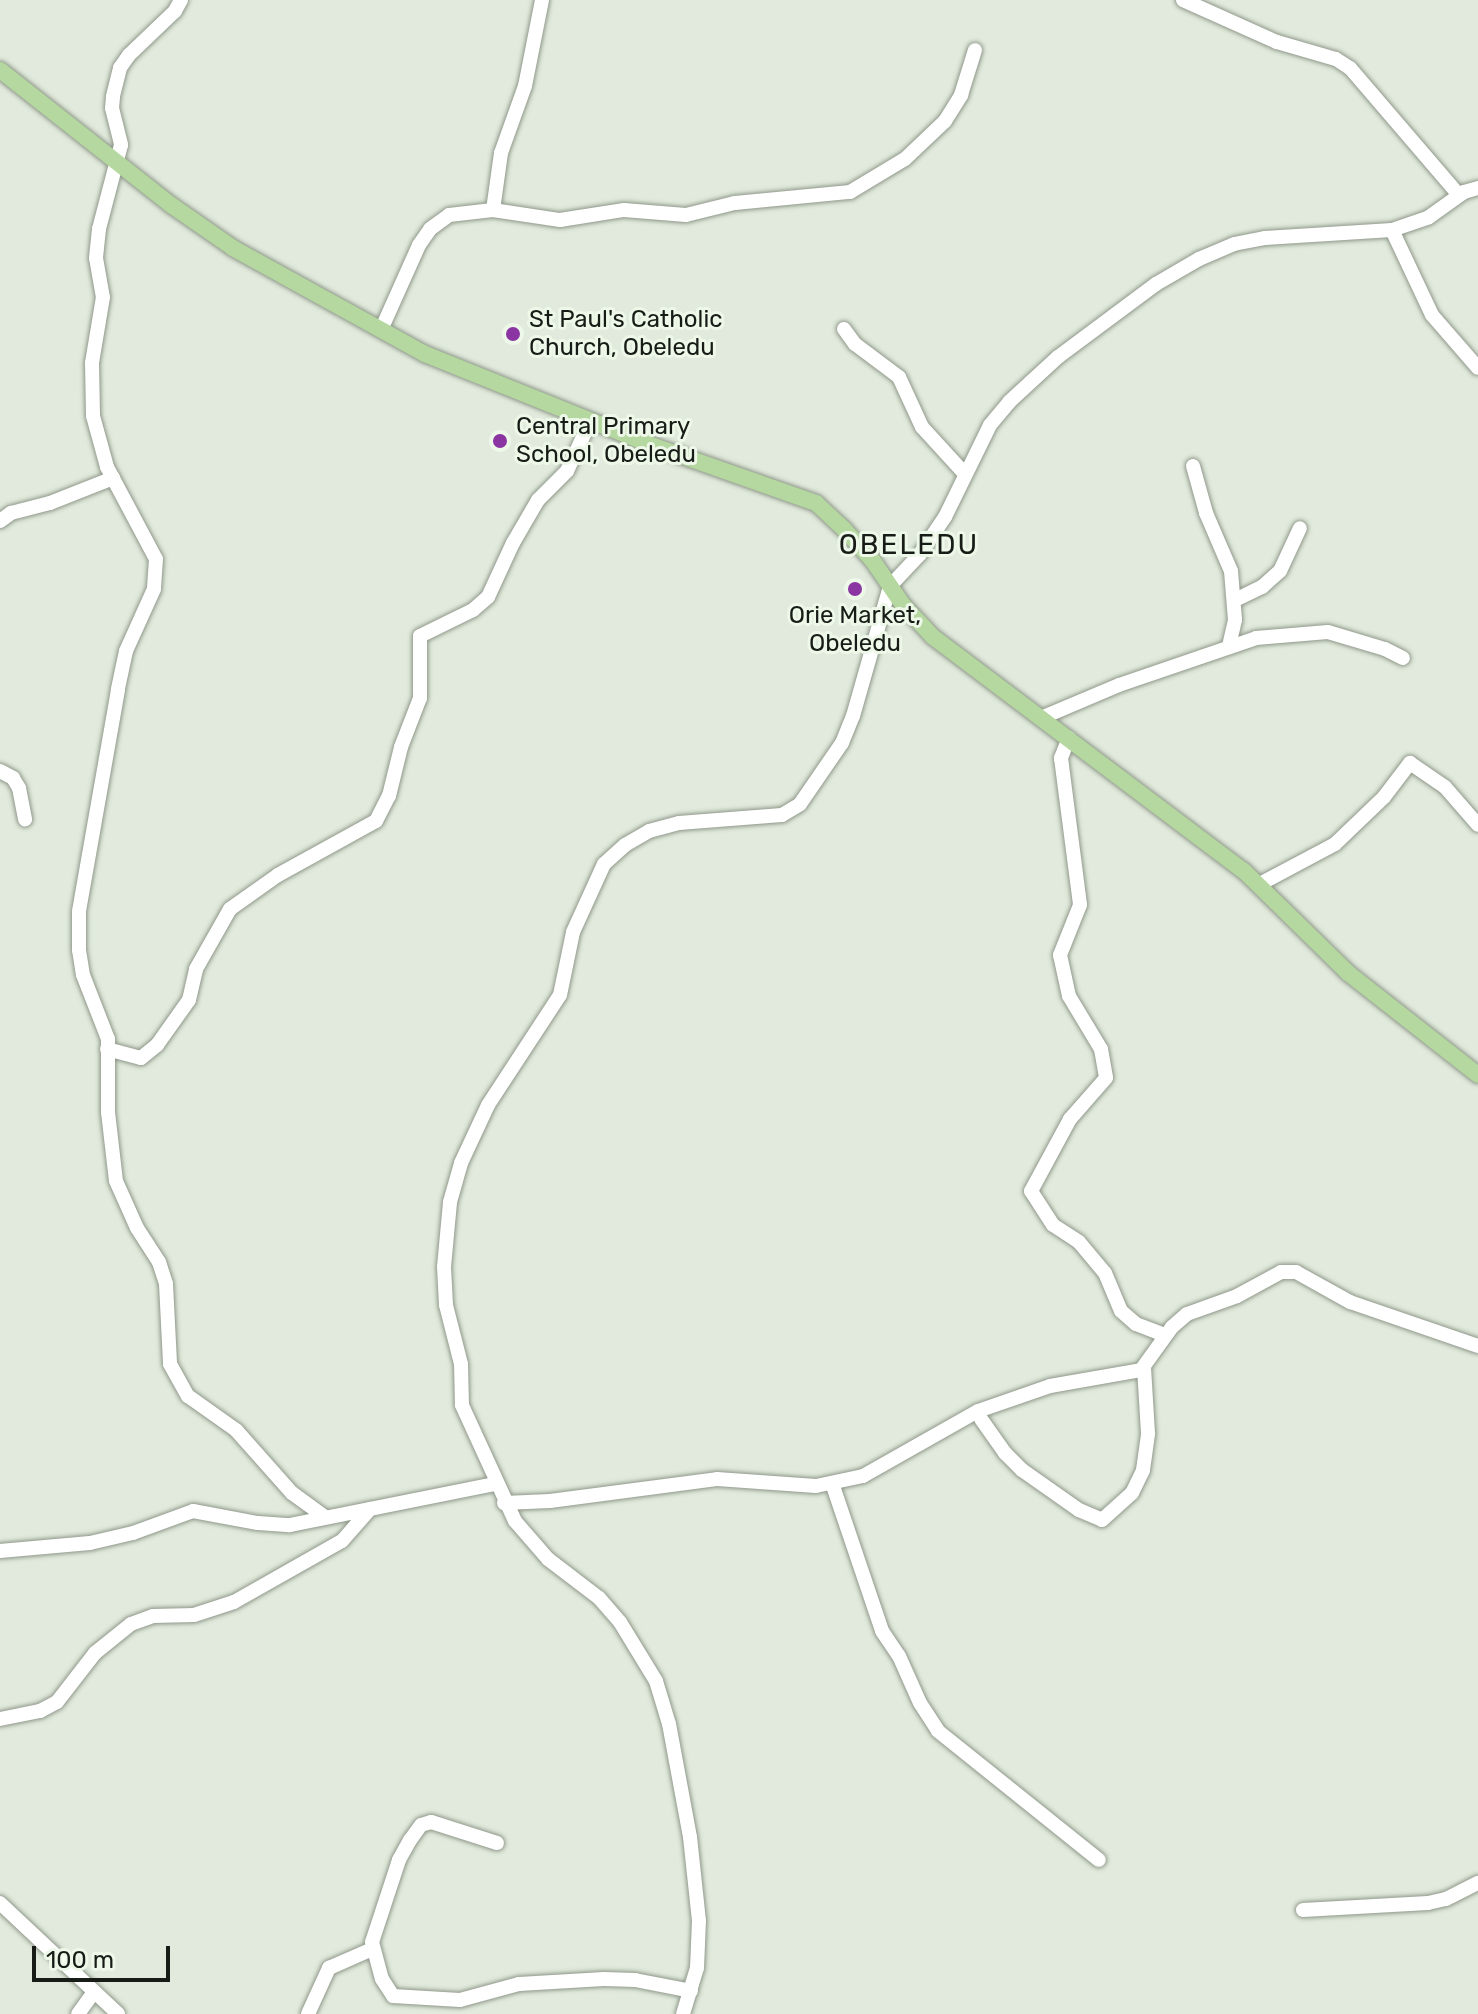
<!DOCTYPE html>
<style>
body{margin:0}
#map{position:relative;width:1478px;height:2014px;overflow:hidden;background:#e1eadc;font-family:Rubik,sans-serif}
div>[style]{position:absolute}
.roads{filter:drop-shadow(0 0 2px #8f988a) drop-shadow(0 0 2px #8f988a)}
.minor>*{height:14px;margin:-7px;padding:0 7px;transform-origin:7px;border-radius:7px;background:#fff}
.major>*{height:16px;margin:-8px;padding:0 8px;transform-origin:8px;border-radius:8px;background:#b5d8a0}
.dots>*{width:22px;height:22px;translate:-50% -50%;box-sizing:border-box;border:4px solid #eef8e9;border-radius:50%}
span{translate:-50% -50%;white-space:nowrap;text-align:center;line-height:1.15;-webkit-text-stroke:6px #eef8e9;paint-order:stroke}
.poi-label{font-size:24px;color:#181c17}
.left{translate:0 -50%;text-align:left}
.quarter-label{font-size:28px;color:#181c17;letter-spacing:2px}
.scale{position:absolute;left:32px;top:1946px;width:138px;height:36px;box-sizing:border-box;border:4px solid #181c17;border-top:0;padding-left:10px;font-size:24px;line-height:28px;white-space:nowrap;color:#181c17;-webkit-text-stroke:6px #eef8e9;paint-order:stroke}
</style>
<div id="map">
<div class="roads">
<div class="minor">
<i style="left:181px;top:0;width:13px;rotate:119deg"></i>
<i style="left:175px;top:11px;width:64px;rotate:136.3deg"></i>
<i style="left:129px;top:55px;width:16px;rotate:125deg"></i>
<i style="left:120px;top:68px;width:30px;rotate:104deg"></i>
<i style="left:113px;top:97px;width:11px;rotate:95deg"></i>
<i style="left:112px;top:108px;width:38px;rotate:76deg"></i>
<i style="left:121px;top:145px;width:87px;rotate:104.7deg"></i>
<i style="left:99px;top:229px;width:29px;rotate:96deg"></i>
<i style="left:96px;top:258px;width:40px;rotate:80deg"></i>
<i style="left:103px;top:297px;width:67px;rotate:99.5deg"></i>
<i style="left:92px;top:363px;width:53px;rotate:88.9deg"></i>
<i style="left:93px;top:416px;width:53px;rotate:74.6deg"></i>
<i style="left:107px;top:467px;width:104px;rotate:62deg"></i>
<i style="left:156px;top:559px;width:30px;rotate:94deg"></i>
<i style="left:154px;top:589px;width:68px;rotate:114.3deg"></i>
<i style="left:126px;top:651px;width:40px;rotate:102deg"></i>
<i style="left:118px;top:690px;width:225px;rotate:100deg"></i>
<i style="left:79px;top:912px;width:38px;rotate:90deg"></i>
<i style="left:79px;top:950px;width:25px;rotate:81deg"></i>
<i style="left:83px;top:975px;width:69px;rotate:68.7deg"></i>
<i style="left:108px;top:1039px;width:73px;rotate:90deg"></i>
<i style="left:108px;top:1112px;width:69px;rotate:83.4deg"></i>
<i style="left:116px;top:1181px;width:51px;rotate:65.9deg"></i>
<i style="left:137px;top:1228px;width:40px;rotate:57.1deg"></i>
<i style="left:159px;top:1262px;width:23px;rotate:72deg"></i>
<i style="left:166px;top:1284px;width:80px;rotate:87.1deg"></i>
<i style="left:170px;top:1364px;width:37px;rotate:61deg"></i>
<i style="left:188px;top:1396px;width:59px;rotate:35.3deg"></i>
<i style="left:236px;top:1430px;width:84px;rotate:48.4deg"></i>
<i style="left:292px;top:1493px;width:41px;rotate:36deg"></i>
<i style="left:1183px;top:0;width:103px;rotate:24.1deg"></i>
<i style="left:1277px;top:42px;width:61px;rotate:16.1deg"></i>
<i style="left:1336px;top:59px;width:17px;rotate:33deg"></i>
<i style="left:1350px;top:68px;width:167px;rotate:49.4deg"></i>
<i style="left:493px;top:210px;width:58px;rotate:-82deg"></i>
<i style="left:501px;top:153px;width:71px;rotate:-70.3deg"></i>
<i style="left:525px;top:86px;width:88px;rotate:-78.8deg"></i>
<i style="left:1392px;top:230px;width:94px;rotate:64.8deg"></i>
<i style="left:1432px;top:315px;width:70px;rotate:49deg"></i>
<i style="left:844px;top:329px;width:19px;rotate:54deg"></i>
<i style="left:855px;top:344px;width:55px;rotate:36.9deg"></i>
<i style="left:899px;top:377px;width:55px;rotate:65.3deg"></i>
<i style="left:922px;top:427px;width:62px;rotate:47.6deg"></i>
<i style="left:381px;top:330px;width:93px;rotate:-65.9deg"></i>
<i style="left:419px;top:245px;width:19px;rotate:-55deg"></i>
<i style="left:430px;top:229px;width:24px;rotate:-36deg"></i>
<i style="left:449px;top:215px;width:44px;rotate:-6.5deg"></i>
<i style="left:493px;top:210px;width:68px;rotate:8.5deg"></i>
<i style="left:560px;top:220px;width:65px;rotate:-8.9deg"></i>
<i style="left:624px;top:210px;width:62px;rotate:4.6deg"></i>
<i style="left:686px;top:215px;width:50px;rotate:-13.8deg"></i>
<i style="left:735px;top:203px;width:116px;rotate:-5.5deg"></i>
<i style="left:850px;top:192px;width:64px;rotate:-31deg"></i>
<i style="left:905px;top:159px;width:55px;rotate:-43.5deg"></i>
<i style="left:945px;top:121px;width:31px;rotate:-58deg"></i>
<i style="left:961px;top:95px;width:47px;rotate:-72.7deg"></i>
<i style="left:1193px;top:466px;width:49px;rotate:74.5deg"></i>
<i style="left:1206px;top:513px;width:63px;rotate:66.7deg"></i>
<i style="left:1231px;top:571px;width:49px;rotate:85.3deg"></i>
<i style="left:1235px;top:620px;width:28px;rotate:103deg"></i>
<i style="left:0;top:521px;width:14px;rotate:-36deg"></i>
<i style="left:11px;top:513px;width:40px;rotate:-14.4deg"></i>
<i style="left:50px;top:503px;width:68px;rotate:-21.6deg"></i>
<i style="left:1235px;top:600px;width:30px;rotate:-26deg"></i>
<i style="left:1262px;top:587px;width:24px;rotate:-42deg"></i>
<i style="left:1280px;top:571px;width:47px;rotate:-65.1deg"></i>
<i style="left:1041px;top:718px;width:85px;rotate:-22.9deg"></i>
<i style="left:1119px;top:685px;width:145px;rotate:-18.9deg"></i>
<i style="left:1256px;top:638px;width:72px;rotate:-4.8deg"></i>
<i style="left:1328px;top:632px;width:59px;rotate:16.6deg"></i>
<i style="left:1385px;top:649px;width:20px;rotate:27deg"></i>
<i style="left:1069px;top:738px;width:22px;rotate:112deg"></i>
<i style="left:1061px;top:758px;width:148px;rotate:82.6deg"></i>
<i style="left:1080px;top:905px;width:54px;rotate:111.8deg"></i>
<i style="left:1060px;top:955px;width:42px;rotate:77.6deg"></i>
<i style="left:1069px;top:996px;width:62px;rotate:58.9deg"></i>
<i style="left:1101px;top:1049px;width:29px;rotate:80deg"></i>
<i style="left:1106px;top:1078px;width:55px;rotate:131.3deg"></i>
<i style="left:1070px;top:1119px;width:82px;rotate:118.4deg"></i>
<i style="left:1031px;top:1191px;width:40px;rotate:57.1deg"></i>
<i style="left:1053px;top:1225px;width:31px;rotate:33deg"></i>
<i style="left:1079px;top:1242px;width:40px;rotate:50deg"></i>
<i style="left:1105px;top:1273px;width:41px;rotate:67.2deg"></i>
<i style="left:1121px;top:1311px;width:20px;rotate:41deg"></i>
<i style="left:1136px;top:1324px;width:31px;rotate:21deg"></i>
<i style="left:0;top:771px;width:15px;rotate:28deg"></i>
<i style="left:13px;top:778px;width:12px;rotate:59deg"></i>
<i style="left:19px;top:788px;width:32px;rotate:79deg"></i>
<i style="left:1258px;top:885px;width:87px;rotate:-28deg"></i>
<i style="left:1335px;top:844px;width:68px;rotate:-43.8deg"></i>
<i style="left:1384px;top:797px;width:43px;rotate:-52.6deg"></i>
<i style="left:1410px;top:763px;width:42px;rotate:34.4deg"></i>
<i style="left:1445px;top:787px;width:50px;rotate:49deg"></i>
<i style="left:107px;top:1049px;width:35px;rotate:15deg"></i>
<i style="left:141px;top:1058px;width:21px;rotate:-39deg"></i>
<i style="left:157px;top:1045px;width:55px;rotate:-54.6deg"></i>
<i style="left:189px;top:1000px;width:32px;rotate:-77deg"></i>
<i style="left:196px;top:969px;width:69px;rotate:-60.5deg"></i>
<i style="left:230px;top:909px;width:59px;rotate:-35.3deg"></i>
<i style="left:278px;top:875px;width:112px;rotate:-28.9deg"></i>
<i style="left:376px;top:821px;width:28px;rotate:-63deg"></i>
<i style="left:389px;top:796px;width:50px;rotate:-76.2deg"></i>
<i style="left:401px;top:747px;width:53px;rotate:-68.8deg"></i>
<i style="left:420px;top:698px;width:62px;rotate:-90deg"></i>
<i style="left:420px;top:636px;width:59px;rotate:-26.1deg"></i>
<i style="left:473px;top:610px;width:20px;rotate:-41deg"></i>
<i style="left:488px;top:597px;width:60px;rotate:-65.2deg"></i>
<i style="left:513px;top:543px;width:50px;rotate:-59.8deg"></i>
<i style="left:538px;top:500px;width:41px;rotate:-45deg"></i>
<i style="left:567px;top:471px;width:54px;rotate:-64.9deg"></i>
<i style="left:981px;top:1419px;width:42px;rotate:54.8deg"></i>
<i style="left:1005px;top:1453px;width:24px;rotate:45deg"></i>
<i style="left:1022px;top:1470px;width:70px;rotate:35.1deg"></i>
<i style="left:1079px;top:1510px;width:25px;rotate:23deg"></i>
<i style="left:1102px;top:1520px;width:40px;rotate:-42deg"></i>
<i style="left:1132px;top:1493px;width:25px;rotate:-64deg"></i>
<i style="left:1143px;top:1470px;width:37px;rotate:-82deg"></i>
<i style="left:1148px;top:1433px;width:66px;rotate:-93.5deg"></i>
<i style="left:832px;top:1483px;width:156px;rotate:71.3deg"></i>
<i style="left:882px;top:1631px;width:30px;rotate:56deg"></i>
<i style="left:899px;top:1656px;width:51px;rotate:65.9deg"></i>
<i style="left:920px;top:1703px;width:33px;rotate:57deg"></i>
<i style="left:938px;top:1731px;width:206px;rotate:38.7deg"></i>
<i style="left:504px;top:1503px;width:46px;rotate:-2.5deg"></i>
<i style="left:550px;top:1501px;width:168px;rotate:-7.5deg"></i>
<i style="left:717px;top:1479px;width:99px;rotate:4deg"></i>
<i style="left:816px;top:1486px;width:48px;rotate:-12deg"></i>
<i style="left:863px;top:1476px;width:132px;rotate:-29.5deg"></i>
<i style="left:978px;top:1411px;width:76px;rotate:-19.1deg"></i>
<i style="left:1050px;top:1386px;width:92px;rotate:-10deg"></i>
<i style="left:1141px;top:1370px;width:53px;rotate:-54.2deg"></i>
<i style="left:1172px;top:1327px;width:20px;rotate:-41deg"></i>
<i style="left:1187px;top:1314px;width:53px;rotate:-19.8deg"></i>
<i style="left:1237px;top:1296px;width:50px;rotate:-28.6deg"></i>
<i style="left:1281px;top:1272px;width:15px"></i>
<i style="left:1296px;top:1272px;width:62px;rotate:29.1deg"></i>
<i style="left:1350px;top:1302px;width:135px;rotate:19deg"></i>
<i style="left:0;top:1551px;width:90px;rotate:-5.1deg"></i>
<i style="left:90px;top:1543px;width:44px;rotate:-13.1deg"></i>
<i style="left:133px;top:1533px;width:64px;rotate:-20.1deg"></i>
<i style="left:193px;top:1511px;width:66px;rotate:10.5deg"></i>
<i style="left:258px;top:1523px;width:32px;rotate:4deg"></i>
<i style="left:290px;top:1525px;width:210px;rotate:-11.3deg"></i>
<i style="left:0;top:1719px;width:41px;rotate:-11.3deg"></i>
<i style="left:40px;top:1711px;width:19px;rotate:-28deg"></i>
<i style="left:57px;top:1702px;width:62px;rotate:-52.2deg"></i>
<i style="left:95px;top:1653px;width:46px;rotate:-38.9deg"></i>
<i style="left:131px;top:1624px;width:23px;rotate:-20deg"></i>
<i style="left:153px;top:1616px;width:41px;rotate:-1.4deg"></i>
<i style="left:194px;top:1615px;width:42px;rotate:-18deg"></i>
<i style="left:234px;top:1602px;width:124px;rotate:-29.5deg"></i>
<i style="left:342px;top:1541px;width:43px;rotate:-48.8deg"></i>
<i style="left:497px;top:1843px;width:69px;rotate:-162.3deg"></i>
<i style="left:431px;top:1822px;width:10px;rotate:163deg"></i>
<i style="left:421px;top:1825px;width:19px;rotate:126deg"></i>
<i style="left:410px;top:1840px;width:23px;rotate:119deg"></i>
<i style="left:399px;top:1860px;width:86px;rotate:108.2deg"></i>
<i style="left:372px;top:1942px;width:38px;rotate:75deg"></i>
<i style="left:382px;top:1979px;width:20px;rotate:57deg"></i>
<i style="left:393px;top:1996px;width:67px;rotate:3.4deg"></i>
<i style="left:460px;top:2000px;width:61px;rotate:-15.2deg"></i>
<i style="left:519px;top:1984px;width:85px;rotate:-3.4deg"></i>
<i style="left:604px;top:1979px;width:31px;rotate:2deg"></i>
<i style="left:635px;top:1980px;width:57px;rotate:11.1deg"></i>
<i style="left:0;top:1903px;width:162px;rotate:43.2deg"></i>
<i style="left:1303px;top:1910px;width:125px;rotate:-3.2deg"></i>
<i style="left:1428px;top:1903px;width:18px;rotate:-13deg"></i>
<i style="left:1446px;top:1899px;width:36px;rotate:-27deg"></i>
<i style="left:78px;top:2014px;width:27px;rotate:-54deg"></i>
<i style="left:308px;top:2014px;width:51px;rotate:-65.5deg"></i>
<i style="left:329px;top:1968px;width:47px;rotate:-23.8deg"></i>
<i style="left:683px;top:2014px;width:48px;rotate:-73.1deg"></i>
<i style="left:697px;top:1968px;width:47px;rotate:-87.6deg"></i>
<i style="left:699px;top:1921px;width:84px;rotate:-96.1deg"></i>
<i style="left:690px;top:1837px;width:115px;rotate:-100.5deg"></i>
<i style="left:669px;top:1724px;width:45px;rotate:-106.8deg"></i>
<i style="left:656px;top:1681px;width:69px;rotate:-121.4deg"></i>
<i style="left:620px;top:1622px;width:32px;rotate:-131deg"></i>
<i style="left:599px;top:1598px;width:64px;rotate:-142.6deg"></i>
<i style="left:548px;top:1559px;width:50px;rotate:-131deg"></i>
<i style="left:515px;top:1521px;width:128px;rotate:-114.6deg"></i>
<i style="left:462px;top:1405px;width:41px;rotate:-91.4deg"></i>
<i style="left:461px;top:1364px;width:61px;rotate:-104.3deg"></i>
<i style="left:446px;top:1305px;width:38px;rotate:-93deg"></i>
<i style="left:444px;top:1267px;width:65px;rotate:-84.7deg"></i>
<i style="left:450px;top:1202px;width:41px;rotate:-74.2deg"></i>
<i style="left:461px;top:1163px;width:64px;rotate:-65deg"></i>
<i style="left:488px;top:1105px;width:131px;rotate:-56.8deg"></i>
<i style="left:560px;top:995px;width:64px;rotate:-78.3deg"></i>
<i style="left:573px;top:932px;width:75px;rotate:-65.5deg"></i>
<i style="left:604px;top:864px;width:28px;rotate:-42deg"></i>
<i style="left:625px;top:845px;width:28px;rotate:-30deg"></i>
<i style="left:649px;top:831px;width:31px;rotate:-15deg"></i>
<i style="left:679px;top:823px;width:103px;rotate:-4.4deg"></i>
<i style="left:782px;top:815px;width:21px;rotate:-31deg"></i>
<i style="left:800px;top:804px;width:74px;rotate:-55.5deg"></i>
<i style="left:842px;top:743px;width:29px;rotate:-68deg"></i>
<i style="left:853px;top:716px;width:135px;rotate:-74.1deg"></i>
<i style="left:890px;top:586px;width:44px;rotate:-46.8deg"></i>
<i style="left:920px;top:554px;width:45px;rotate:-56deg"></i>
<i style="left:945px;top:517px;width:102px;rotate:-63.9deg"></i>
<i style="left:990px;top:425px;width:30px;rotate:-50deg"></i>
<i style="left:1009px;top:402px;width:67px;rotate:-42.6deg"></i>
<i style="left:1058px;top:357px;width:122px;rotate:-36.7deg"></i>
<i style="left:1156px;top:284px;width:50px;rotate:-30.2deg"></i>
<i style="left:1199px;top:259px;width:38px;rotate:-23deg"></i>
<i style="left:1234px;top:244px;width:32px;rotate:-11deg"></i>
<i style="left:1265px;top:238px;width:127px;rotate:-3.6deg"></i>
<i style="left:1392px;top:230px;width:39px;rotate:-19deg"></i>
<i style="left:1429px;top:217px;width:43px;rotate:-35.5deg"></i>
<i style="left:1464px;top:192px;width:15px;rotate:-16deg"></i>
</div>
<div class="major">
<i style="left:0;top:70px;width:218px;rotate:38.3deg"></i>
<i style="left:171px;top:205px;width:75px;rotate:34.7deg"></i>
<i style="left:233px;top:248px;width:219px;rotate:28.9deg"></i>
<i style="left:425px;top:354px;width:247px;rotate:21.9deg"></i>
<i style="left:654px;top:446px;width:172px;rotate:19.4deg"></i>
<i style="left:816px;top:503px;width:38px;rotate:43deg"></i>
<i style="left:844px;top:529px;width:43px;rotate:47.8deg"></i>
<i style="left:873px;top:561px;width:53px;rotate:55.7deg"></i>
<i style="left:903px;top:605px;width:44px;rotate:46.8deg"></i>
<i style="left:933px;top:637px;width:389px;rotate:37deg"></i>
<i style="left:1244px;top:871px;width:146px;rotate:44.4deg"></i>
<i style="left:1348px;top:973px;width:165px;rotate:38.1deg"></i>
</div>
</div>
<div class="dots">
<i style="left:513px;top:334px;background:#8b35a3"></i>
<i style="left:500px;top:441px;background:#8b35a3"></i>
<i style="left:855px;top:589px;background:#8b35a3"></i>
</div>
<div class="poi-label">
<span class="left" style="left:529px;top:334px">St Paul's Catholic<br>Church, Obeledu</span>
<span class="left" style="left:516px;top:441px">Central Primary<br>School, Obeledu</span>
<span style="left:855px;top:630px">Orie Market,<br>Obeledu</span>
</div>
<div class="quarter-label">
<span style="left:909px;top:545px">OBELEDU</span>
</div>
<div class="scale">100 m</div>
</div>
